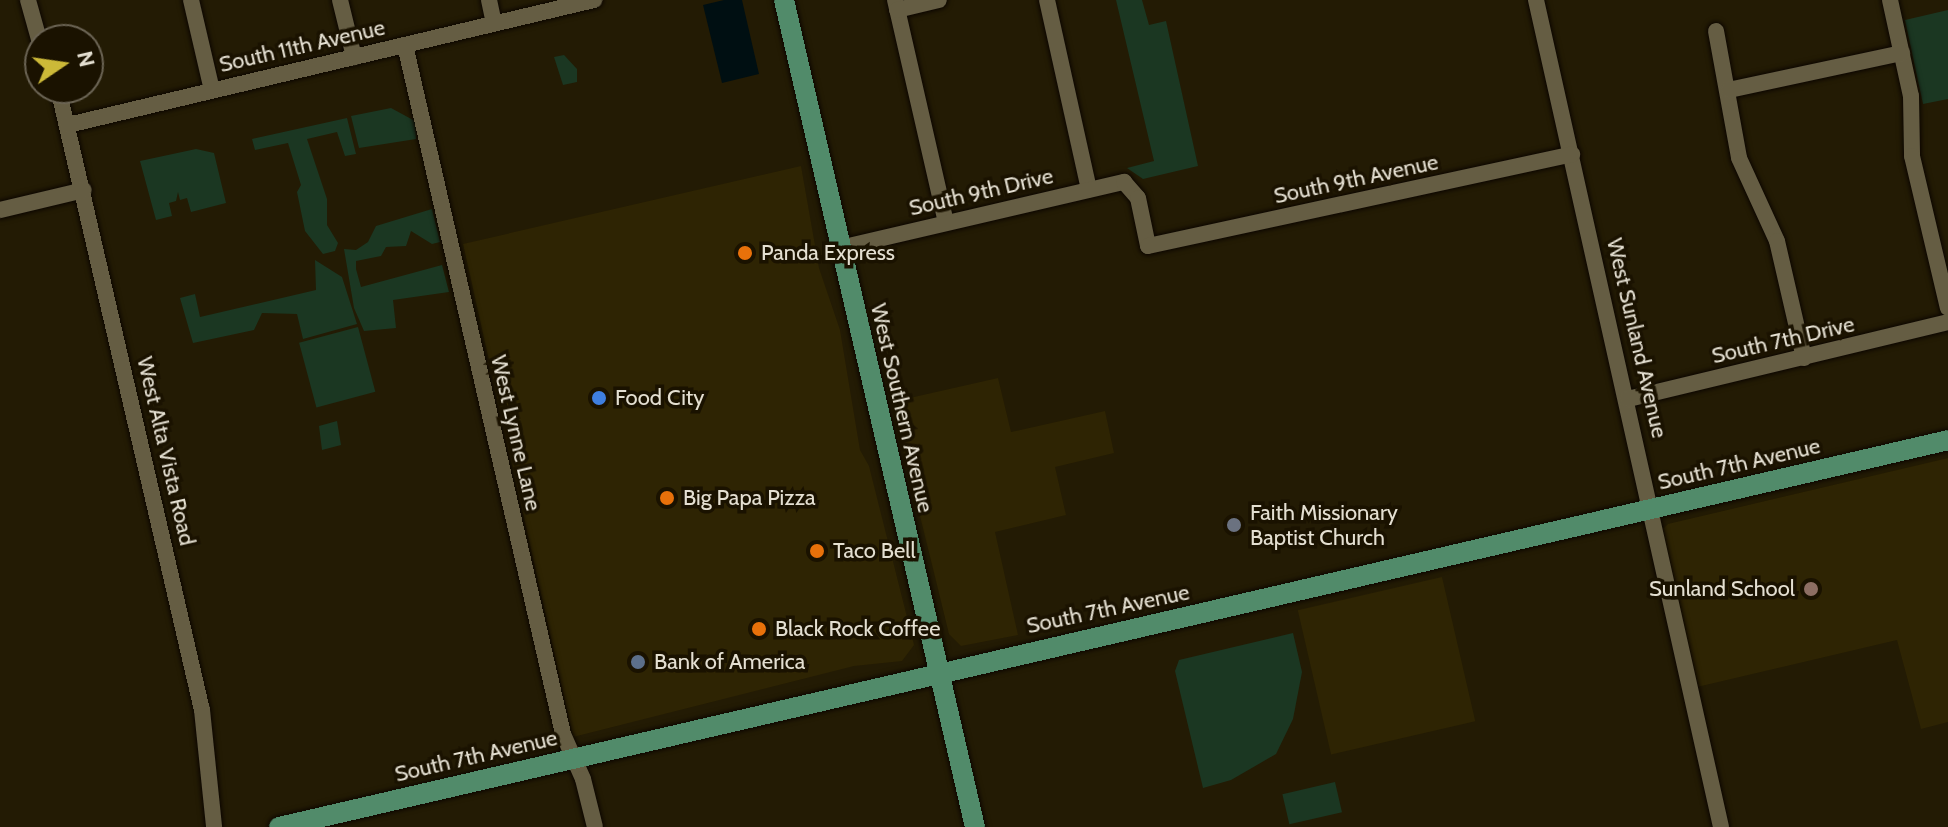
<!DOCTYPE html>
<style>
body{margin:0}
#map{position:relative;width:1948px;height:827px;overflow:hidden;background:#231b04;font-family:Cabin,sans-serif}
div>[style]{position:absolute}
.built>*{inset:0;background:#2e2403;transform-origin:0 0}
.green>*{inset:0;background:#1b3722;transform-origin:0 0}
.water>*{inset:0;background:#000f12}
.roads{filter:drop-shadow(0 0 2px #0c0600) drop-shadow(0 0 2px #0c0600)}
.minor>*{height:16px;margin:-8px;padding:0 8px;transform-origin:8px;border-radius:8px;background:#655d43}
.major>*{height:20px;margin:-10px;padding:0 10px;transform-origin:10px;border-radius:10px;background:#518b6a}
.dots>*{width:22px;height:22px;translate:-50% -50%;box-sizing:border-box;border:4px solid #1a1200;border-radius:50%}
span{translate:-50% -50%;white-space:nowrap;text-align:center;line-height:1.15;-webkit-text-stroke:7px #1a1200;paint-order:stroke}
.street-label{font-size:22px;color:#e4dfd1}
.poi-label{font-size:22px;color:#e4dfd1}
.left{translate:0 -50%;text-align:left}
.right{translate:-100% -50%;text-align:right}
.north{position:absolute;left:24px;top:24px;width:80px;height:80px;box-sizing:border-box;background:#1a1200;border:2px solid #6b6454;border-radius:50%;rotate:77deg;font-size:22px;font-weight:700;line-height:32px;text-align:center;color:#e4dfd1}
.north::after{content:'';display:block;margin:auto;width:28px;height:36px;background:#ccb938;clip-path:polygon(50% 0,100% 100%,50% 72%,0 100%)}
</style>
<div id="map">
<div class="built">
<i style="clip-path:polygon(801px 166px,819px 268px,840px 330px,860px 450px,869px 466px,914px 645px,902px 661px,854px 666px,573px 737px,463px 244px)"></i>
<i style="clip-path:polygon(998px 378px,1011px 432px,1105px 411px,1114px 453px,1055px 467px,1066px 515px,995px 532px,1018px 635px,961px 646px,949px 634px,892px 402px)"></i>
<i style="clip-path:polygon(1948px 458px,1948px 722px,1921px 729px,1897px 640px,1697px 687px,1662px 530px,1668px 524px)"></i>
<i style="left:1442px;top:577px;width:148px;height:148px;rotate:77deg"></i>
</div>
<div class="green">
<i style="clip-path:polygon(1116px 0,1142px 0,1149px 25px,1166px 21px,1198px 166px,1143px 179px,1127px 168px,1154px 161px)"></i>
<i style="clip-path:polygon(1948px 10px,1948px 99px,1923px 104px,1905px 20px)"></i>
<i style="clip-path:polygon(564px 55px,577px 69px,577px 82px,563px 85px,554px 57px)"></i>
<i style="clip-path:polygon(391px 108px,415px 121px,416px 139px,359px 148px,351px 116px)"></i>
<i style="clip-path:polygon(347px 118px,356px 154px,345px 156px,337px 132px,307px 139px,327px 199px,327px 225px,338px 243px,335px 251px,323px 254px,305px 231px,297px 192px,301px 185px,288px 143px,255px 150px,252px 139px)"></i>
<i style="clip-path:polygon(196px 149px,214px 153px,226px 203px,191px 212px,187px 198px,180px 200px,178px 192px,176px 201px,169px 203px,172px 216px,156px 220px,140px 161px)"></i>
<i style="clip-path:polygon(432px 209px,440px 242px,432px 244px,411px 231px,406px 246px,386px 247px,381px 256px,356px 261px,356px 269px,361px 287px,442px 265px,449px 292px,393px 300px,396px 328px,364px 331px,354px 308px,344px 249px,356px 250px,368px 242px,376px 226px)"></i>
<i style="clip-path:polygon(315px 260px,342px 277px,357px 324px,303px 339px,297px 314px,262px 313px,254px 330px,193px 343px,180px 298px,195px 294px,200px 317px,316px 290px)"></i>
<i style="left:358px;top:327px;width:67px;height:61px;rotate:75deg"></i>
<i style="clip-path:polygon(337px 421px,341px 445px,322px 450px,319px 426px)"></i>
<i style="clip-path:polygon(1293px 633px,1302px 672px,1293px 719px,1276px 754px,1231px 780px,1203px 788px,1175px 671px,1179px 660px)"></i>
<i style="left:1335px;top:782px;width:31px;height:54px;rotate:77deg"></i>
</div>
<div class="water">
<i style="clip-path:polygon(724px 0,742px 0,759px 74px,722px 83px,703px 5px)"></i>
</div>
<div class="roads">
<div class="minor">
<i style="left:28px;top:0;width:45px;rotate:74.4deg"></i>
<i style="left:191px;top:0;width:92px;rotate:76.9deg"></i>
<i style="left:340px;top:0;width:59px;rotate:76.2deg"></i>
<i style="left:489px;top:0;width:24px;rotate:78deg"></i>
<i style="left:895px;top:0;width:228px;rotate:77.1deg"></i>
<i style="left:1047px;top:0;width:194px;rotate:77.5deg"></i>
<i style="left:1536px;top:0;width:847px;rotate:77.39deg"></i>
<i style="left:1890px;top:0;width:98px;rotate:77.7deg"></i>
<i style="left:1911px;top:96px;width:60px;rotate:89deg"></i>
<i style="left:1912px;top:156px;width:156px;rotate:76.7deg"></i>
<i style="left:897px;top:10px;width:43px;rotate:-13.4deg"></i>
<i style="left:1716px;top:31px;width:129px;rotate:79.7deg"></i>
<i style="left:1739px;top:158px;width:91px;rotate:65.4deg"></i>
<i style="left:1777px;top:241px;width:120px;rotate:77deg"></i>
<i style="left:405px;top:45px;width:707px;rotate:77.08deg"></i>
<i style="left:563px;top:734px;width:49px;rotate:66deg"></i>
<i style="left:583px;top:779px;width:49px;rotate:76deg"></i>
<i style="left:58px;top:88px;width:638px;rotate:76.97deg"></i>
<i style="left:202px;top:710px;width:118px;rotate:84.1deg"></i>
<i style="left:1729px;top:90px;width:177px;rotate:-12.1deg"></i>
<i style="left:68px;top:125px;width:541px;rotate:-13.37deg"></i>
<i style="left:0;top:210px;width:86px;rotate:-13.4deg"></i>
<i style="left:840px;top:248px;width:292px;rotate:-13.1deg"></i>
<i style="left:1124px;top:182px;width:21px;rotate:49deg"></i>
<i style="left:1138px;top:198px;width:49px;rotate:78.2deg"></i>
<i style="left:1148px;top:246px;width:434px;rotate:-12.2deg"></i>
<i style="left:1628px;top:399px;width:329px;rotate:-13.5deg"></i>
</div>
<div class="major">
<i style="left:784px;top:0;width:849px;rotate:77deg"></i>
<i style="left:279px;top:827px;width:1713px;rotate:-13.05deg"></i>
</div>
</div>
<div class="dots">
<i style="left:745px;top:253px;background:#e8710a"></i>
<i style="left:599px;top:398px;background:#3f7fe0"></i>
<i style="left:667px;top:498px;background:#e8710a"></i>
<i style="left:1234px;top:525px;background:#6b7280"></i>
<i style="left:817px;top:551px;background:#e8710a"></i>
<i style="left:1811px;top:589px;background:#8d6e63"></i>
<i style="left:759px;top:629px;background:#e8710a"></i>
<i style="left:638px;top:662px;background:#5c6f8a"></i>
</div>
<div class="street-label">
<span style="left:302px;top:46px;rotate:-13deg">South 11th Avenue</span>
<span style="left:1356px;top:179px;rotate:-12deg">South 9th Avenue</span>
<span style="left:981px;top:192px;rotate:-13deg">South 9th Drive</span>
<span style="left:1637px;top:338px;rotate:77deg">West Sunland Avenue</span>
<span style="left:1783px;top:340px;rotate:-13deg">South 7th Drive</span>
<span style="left:902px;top:408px;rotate:77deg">West Southern Avenue</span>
<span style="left:516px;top:433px;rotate:77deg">West Lynne Lane</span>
<span style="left:166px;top:451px;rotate:77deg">West Alta Vista Road</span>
<span style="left:1739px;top:464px;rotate:-13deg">South 7th Avenue</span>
<span style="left:1108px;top:609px;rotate:-12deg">South 7th Avenue</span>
<span style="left:476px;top:756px;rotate:-13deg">South 7th Avenue</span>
</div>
<div class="poi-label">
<span class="left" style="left:761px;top:253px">Panda Express</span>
<span class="left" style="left:615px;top:398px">Food City</span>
<span class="left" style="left:683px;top:498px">Big Papa Pizza</span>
<span class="left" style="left:1250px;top:525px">Faith Missionary<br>Baptist Church</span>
<span class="left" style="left:833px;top:551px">Taco Bell</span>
<span class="right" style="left:1795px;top:589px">Sunland School</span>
<span class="left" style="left:775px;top:629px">Black Rock Coffee</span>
<span class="left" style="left:654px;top:662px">Bank of America</span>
</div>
<div class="north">N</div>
</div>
